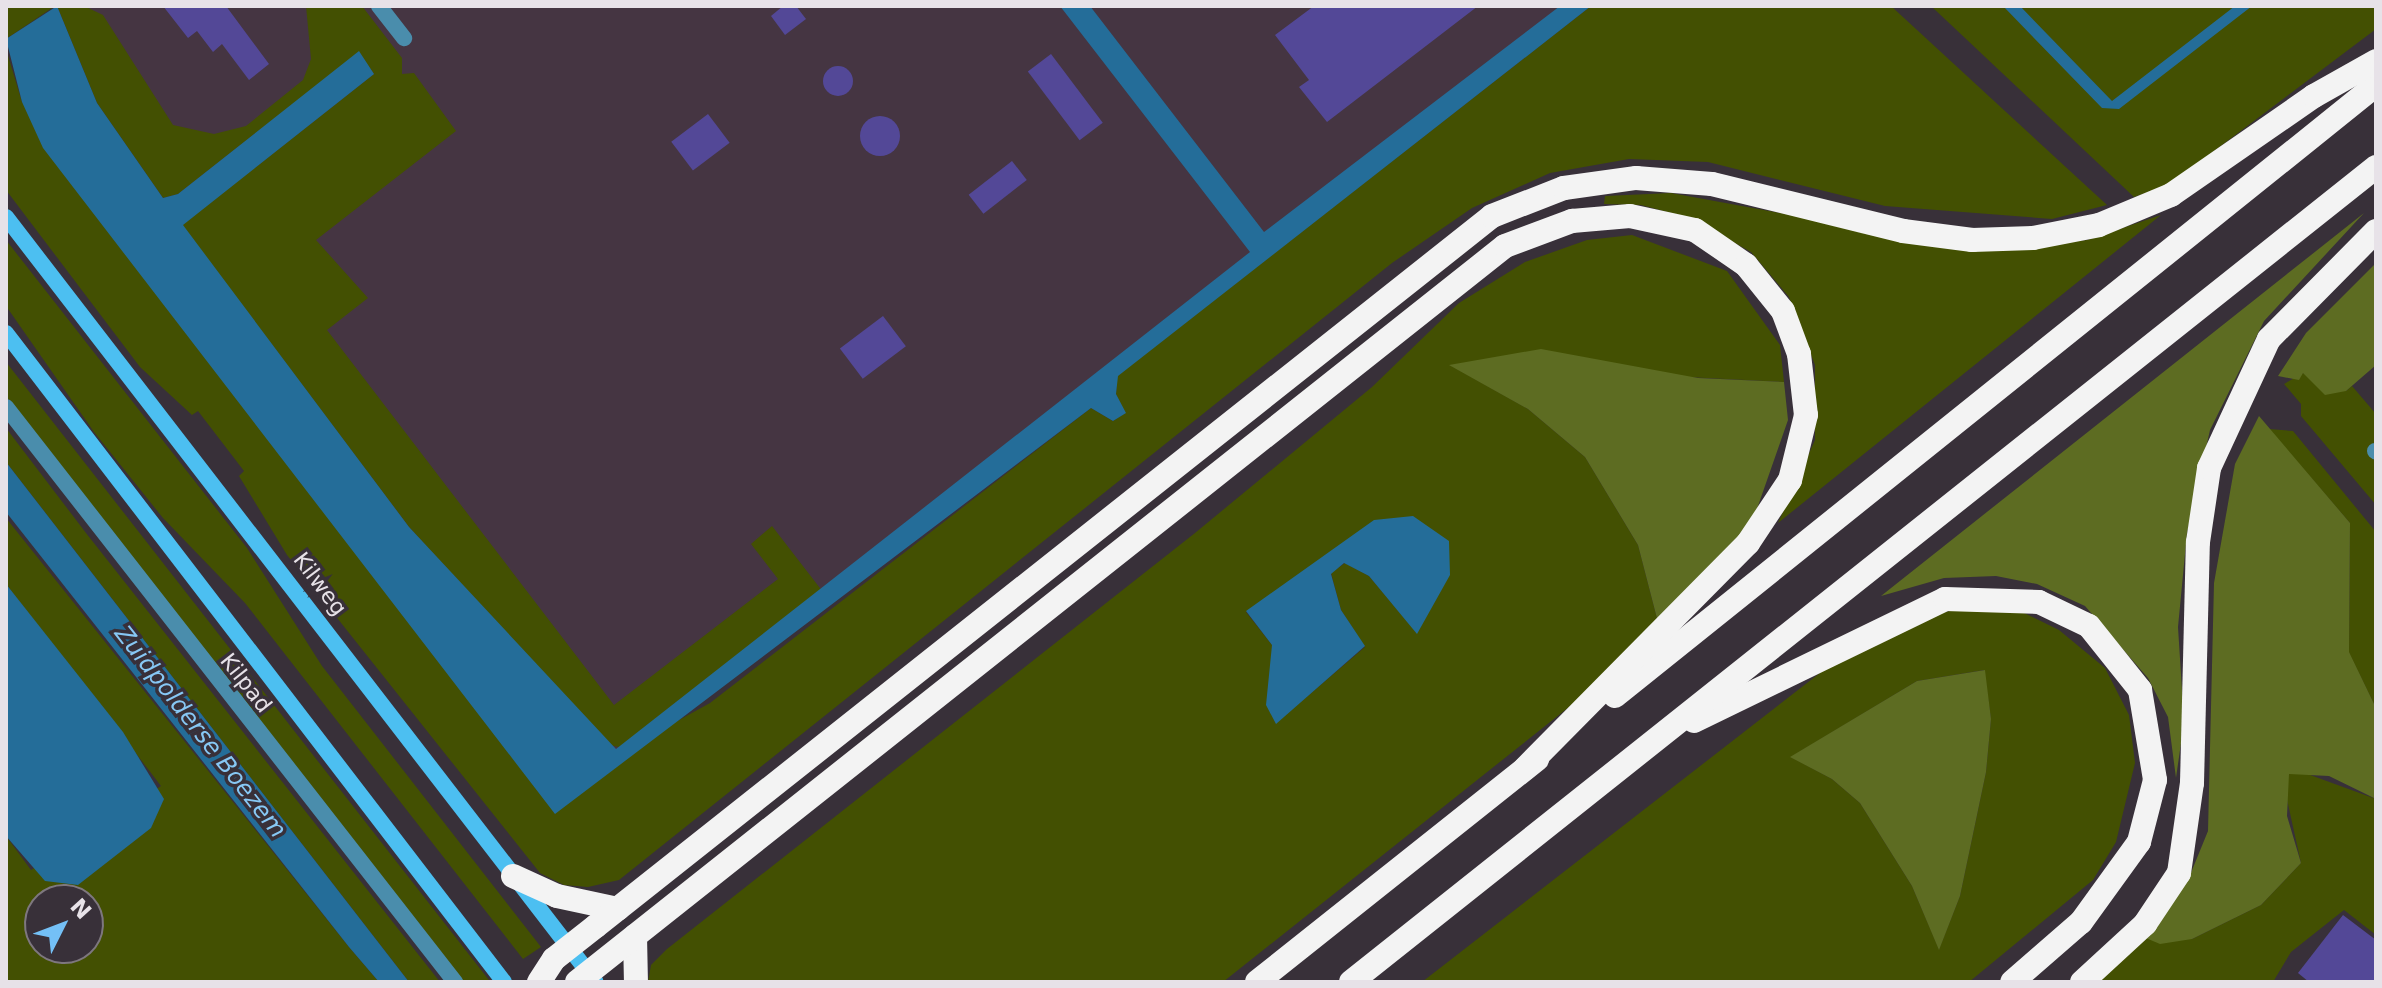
<!DOCTYPE html>
<style>
body{margin:0}
#map{position:relative;width:2382px;height:988px;overflow:hidden;background:#383039;font-family:"DejaVu Sans",sans-serif}
div>[style]{position:absolute}
.industrial>*{inset:0;background:#453542}
.green>*{inset:0;background:#435002;transform-origin:0 0}
.forest>*{inset:0;background:#5d6c22}
.water>*{inset:0;background:#246d99}
.building>*{inset:0;background:#534897;transform-origin:0 0}
.round{border-radius:50%}
.minor>*{height:16px;margin:-8px;padding:0 8px;transform-origin:8px;border-radius:8px;background:#4a8dac}
.secondary>*{height:16px;margin:-8px;padding:0 8px;transform-origin:8px;border-radius:8px;background:#4cbff1}
.motorway>*{height:24px;margin:-12px;padding:0 12px;transform-origin:12px;border-radius:12px;background:#f3f3f3}
span{translate:-50% -50%;white-space:nowrap;text-align:center;line-height:1.15;-webkit-text-stroke:7px #383039;paint-order:stroke}
.street-label{font-size:22px;color:#e7e2e8}
.water-label{font-size:24px;color:#87c8f5;font-style:italic}
.frame{position:absolute;inset:0;border:8px solid #e7e2e8;pointer-events:none}
.north{position:absolute;left:24px;top:884px;width:80px;height:80px;box-sizing:border-box;background:#383039;border:2px solid #7e777f;border-radius:50%;rotate:48deg;font-size:22px;font-weight:700;line-height:32px;text-align:center;color:#e7e2e8}
.north::after{content:'';display:block;margin:auto;width:28px;height:36px;background:#74c0f6;clip-path:polygon(50% 0,100% 100%,50% 72%,0 100%)}
</style>
<div id="map">
<div class="industrial">
<i style="clip-path:polygon(55px 6px,1579px 6px,613px 762px,432px 567px)"></i>
</div>
<div class="green">
<i style="clip-path:polygon(6px 6px,55px 6px,6px 39px)"></i>
<i style="clip-path:polygon(57px 6px,84px 6px,103px 15px,173px 125px,214px 134px,246px 126px,303px 80px,311px 59px,306px 6px,362px 6px,402px 58px,402px 74px,414px 73px,456px 131px,316px 240px,368px 298px,327px 330px,614px 705px,778px 579px,751px 544px,772px 526px,823px 592px,624px 748px,609px 745px,409px 527px,182px 225px,374px 74px,359px 52px,178px 194px,163px 198px,97px 103px)"></i>
<i style="clip-path:polygon(1591px 6px,1891px 6px,2107px 205px,2052px 219px,1885px 206px,1708px 162px,1629px 159px,1550px 173px,1472px 208px,1392px 263px,619px 880px,588px 887px,564px 885px,540px 873px,287px 555px,239px 476px,244px 471px,198px 411px,192px 415px,140px 367px,6px 190px,6px 49px,22px 102px,543px 795px,710px 703px,1091px 408px,1113px 421px,1125px 413px,1116px 394px,1117px 376px)"></i>
<i style="clip-path:polygon(1931px 6px,2376px 6px,2376px 29px,2169px 185px,2134px 197px)"></i>
<i style="clip-path:polygon(1671px 193px,1989px 251px,2087px 240px,2161px 215px,1778px 523px,1815px 440px,1815px 365px,1789px 297px,1751px 252px,1690px 218px,1641px 205px,1604px 204px,1605px 196px)"></i>
<i style="clip-path:polygon(evenodd,1632px 235px,1727px 271px,1780px 345px,1784px 382px,1450px 365px,1528px 409px,1585px 457px,1638px 545px,1659px 626px,1613px 672px,1223px 982px,648px 982px,651px 965px,667px 949px,1195px 533px,1372px 387px,1459px 303px,1525px 262px,1587px 240px,1632px 235px,1413px 516px,1417px 633px,1369px 576px,1345px 563px,1331px 573px,1341px 610px,1365px 647px,1276px 723px,1272px 645px,1246px 612px,1413px 516px)"></i>
<i style="clip-path:polygon(6px 240px,247px 548px,322px 666px,541px 947px,523px 959px,245px 603px,163px 518px,94px 432px,6px 306px)"></i>
<i style="left:6px;top:362px;width:785px;height:21px;rotate:52deg"></i>
<i style="clip-path:polygon(2303px 373px,2346px 391px,2352px 386px,2376px 414px,2376px 505px,2301px 416px,2301px 404px,2284px 384px)"></i>
<i style="clip-path:polygon(6px 428px,86px 533px,440px 982px,409px 982px,6px 462px)"></i>
<i style="clip-path:polygon(2269px 429px,2293px 431px,2376px 532px,2376px 708px,2349px 653px,2350px 523px)"></i>
<i style="clip-path:polygon(evenodd,6px 518px,349px 947px,379px 982px,6px 982px,6px 836px,31px 870px,161px 786px,6px 584px,6px 518px,40px 900px,88px 900px,88px 948px,40px 948px,40px 900px)"></i>
<i style="clip-path:polygon(evenodd,1962px 608px,2018px 610px,2059px 630px,2105px 668px,2129px 715px,2135px 763px,2116px 842px,2093px 880px,1969px 982px,1422px 982px,1847px 652px,1905px 622px,1962px 608px,1984px 670px,1991px 719px,1986px 772px,1960px 896px,1939px 949px,1912px 886px,1860px 803px,1832px 779px,1791px 757px,1917px 681px,1984px 670px)"></i>
<i style="clip-path:polygon(2302px 772px,2376px 799px,2376px 935px,2344px 910px,2291px 952px,2273px 982px,2083px 982px,2141px 936px,2192px 939px,2261px 905px,2301px 863px,2284px 786px,2289px 774px)"></i>
</div>
<div class="forest">
<i style="clip-path:polygon(2364px 213px,2264px 321px,2210px 430px,2187px 533px,2178px 627px,2184px 722px,2176px 778px,2168px 717px,2148px 678px,2085px 606px,2037px 584px,1996px 576px,1944px 578px,1881px 596px)"></i>
<i style="clip-path:polygon(2376px 263px,2376px 365px,2346px 391px,2325px 395px,2303px 373px,2299px 380px,2278px 376px,2306px 333px)"></i>
<i style="clip-path:polygon(1541px 349px,1698px 378px,1784px 382px,1788px 420px,1751px 526px,1659px 626px,1638px 545px,1585px 457px,1528px 409px,1449px 365px)"></i>
<i style="clip-path:polygon(2259px 416px,2350px 523px,2349px 652px,2376px 708px,2376px 799px,2329px 776px,2289px 774px,2287px 816px,2301px 863px,2261px 905px,2192px 939px,2160px 944px,2141px 936px,2188px 880px,2208px 831px,2214px 583px,2235px 464px)"></i>
<i style="clip-path:polygon(1985px 670px,1991px 719px,1986px 772px,1960px 896px,1939px 950px,1912px 886px,1860px 803px,1832px 779px,1790px 757px,1917px 681px)"></i>
</div>
<div class="water">
<i style="clip-path:polygon(57px 6px,97px 103px,163px 198px,178px 194px,359px 51px,374px 74px,183px 225px,409px 527px,616px 749px,1250px 252px,1060px 6px,1090px 6px,1264px 232px,1560px 6px,1591px 6px,1118px 376px,1116px 394px,1126px 413px,1113px 421px,1091px 408px,555px 814px,43px 148px,22px 102px,6px 39px)"></i>
<i style="clip-path:polygon(2003px 6px,2020px 6px,2112px 101px,2235px 6px,2252px 6px,2119px 109px,2102px 108px)"></i>
<i style="clip-path:polygon(6px 462px,409px 982px,379px 982px,349px 947px,6px 512px)"></i>
<i style="clip-path:polygon(1413px 516px,1449px 541px,1450px 575px,1417px 634px,1369px 576px,1344px 563px,1331px 574px,1341px 610px,1365px 646px,1276px 724px,1266px 705px,1272px 645px,1246px 611px,1374px 520px)"></i>
<i style="clip-path:polygon(6px 584px,123px 732px,164px 799px,151px 828px,78px 885px,45px 881px,6px 836px)"></i>
</div>
<div class="building">
<i style="clip-path:polygon(163px 6px,226px 6px,269px 64px,249px 80px,222px 44px,213px 52px,197px 31px,188px 38px)"></i>
<i style="clip-path:polygon(783px 6px,796px 6px,806px 19px,785px 35px,771px 16px)"></i>
<i style="clip-path:polygon(1314px 6px,1478px 6px,1327px 122px,1299px 87px,1309px 80px,1275px 35px)"></i>
<i style="left:1051px;top:54px;width:86px;height:29px;rotate:53deg"></i>
<i class="round" style="left:823px;top:66px;width:30px;height:30px"></i>
<i style="left:708px;top:114px;width:36px;height:46px;rotate:53deg"></i>
<i class="round" style="left:860px;top:116px;width:40px;height:40px"></i>
<i style="left:1012px;top:161px;width:24px;height:55px;rotate:52deg"></i>
<i style="left:883px;top:316px;width:38px;height:54px;rotate:53deg"></i>
<i style="clip-path:polygon(2343px 915px,2376px 940px,2376px 982px,2309px 982px,2298px 973px)"></i>
</div>
<div class="minor">
<i style="left:379px;top:6px;width:41px;rotate:52deg"></i>
<i style="left:6px;top:407px;width:730px;rotate:52.01deg"></i>
<i style="left:2375px;top:451px;width:1px;rotate:45deg"></i>
</div>
<div class="secondary">
<i style="left:6px;top:217px;width:965px;rotate:52.37deg"></i>
<i style="left:6px;top:333px;width:818px;rotate:52.5deg"></i>
</div>
<div class="motorway">
<i style="left:1615px;top:696px;width:976px;rotate:-38.76deg"></i>
<i style="left:1694px;top:721px;width:279px;rotate:-25.9deg"></i>
<i style="left:1945px;top:599px;width:94px;rotate:1.8deg"></i>
<i style="left:2039px;top:602px;width:55px;rotate:25.6deg"></i>
<i style="left:2089px;top:626px;width:82px;rotate:51.4deg"></i>
<i style="left:2140px;top:690px;width:91px;rotate:80.5deg"></i>
<i style="left:2155px;top:780px;width:64px;rotate:104.5deg"></i>
<i style="left:2139px;top:842px;width:99px;rotate:125.9deg"></i>
<i style="left:2081px;top:922px;width:91px;rotate:139deg"></i>
<i style="left:513px;top:876px;width:48px;rotate:24.4deg"></i>
<i style="left:557px;top:896px;width:62px;rotate:12deg"></i>
<i style="left:635px;top:936px;width:46px;rotate:88.8deg"></i>
<i style="left:539px;top:982px;width:27px;rotate:-57deg"></i>
<i style="left:554px;top:959px;width:53px;rotate:-38.2deg"></i>
<i style="left:596px;top:926px;width:1143px;rotate:-38.39deg"></i>
<i style="left:1492px;top:216px;width:77px;rotate:-21.3deg"></i>
<i style="left:1564px;top:188px;width:73px;rotate:-7.9deg"></i>
<i style="left:1636px;top:178px;width:76px;rotate:4.5deg"></i>
<i style="left:1712px;top:184px;width:197px;rotate:13.8deg"></i>
<i style="left:1903px;top:231px;width:70px;rotate:7.4deg"></i>
<i style="left:1972px;top:240px;width:61px;rotate:-1.9deg"></i>
<i style="left:2033px;top:238px;width:67px;rotate:-11.1deg"></i>
<i style="left:2099px;top:225px;width:78px;rotate:-22.6deg"></i>
<i style="left:2171px;top:195px;width:174px;rotate:-34.7deg"></i>
<i style="left:2314px;top:96px;width:71px;rotate:-29.4deg"></i>
<i style="left:577px;top:982px;width:1184px;rotate:-38.42deg"></i>
<i style="left:1505px;top:246px;width:72px;rotate:-20.5deg"></i>
<i style="left:1572px;top:221px;width:58px;rotate:-4.9deg"></i>
<i style="left:1630px;top:216px;width:66px;rotate:12.2deg"></i>
<i style="left:1695px;top:230px;width:62px;rotate:34.5deg"></i>
<i style="left:1746px;top:265px;width:59px;rotate:51.2deg"></i>
<i style="left:1783px;top:311px;width:46px;rotate:69.6deg"></i>
<i style="left:1799px;top:354px;width:61px;rotate:83.5deg"></i>
<i style="left:1806px;top:415px;width:67px;rotate:103.8deg"></i>
<i style="left:1790px;top:480px;width:76px;rotate:123.7deg"></i>
<i style="left:1748px;top:543px;width:317px;rotate:134.7deg"></i>
<i style="left:1257px;top:982px;width:358px;rotate:-38.5deg"></i>
<i style="left:1351px;top:982px;width:1310px;rotate:-38.49deg"></i>
<i style="left:2082px;top:982px;width:86px;rotate:-42.6deg"></i>
<i style="left:2145px;top:924px;width:61px;rotate:-56.3deg"></i>
<i style="left:2179px;top:873px;width:91px;rotate:-81.8deg"></i>
<i style="left:2192px;top:783px;width:241px;rotate:-88.6deg"></i>
<i style="left:2198px;top:542px;width:75px;rotate:-81.5deg"></i>
<i style="left:2209px;top:468px;width:142px;rotate:-65.1deg"></i>
<i style="left:2269px;top:339px;width:152px;rotate:-45.3deg"></i>
</div>
<div class="street-label">
<span style="left:320px;top:584px;rotate:53deg">Kilweg</span>
<span style="left:246px;top:683px;rotate:52deg">Kilpad</span>
</div>
<div class="water-label">
<span style="left:200px;top:732px;rotate:52deg">Zuidpolderse Boezem</span>
</div>
<div class="frame"></div>
<div class="north">N</div>
</div>
